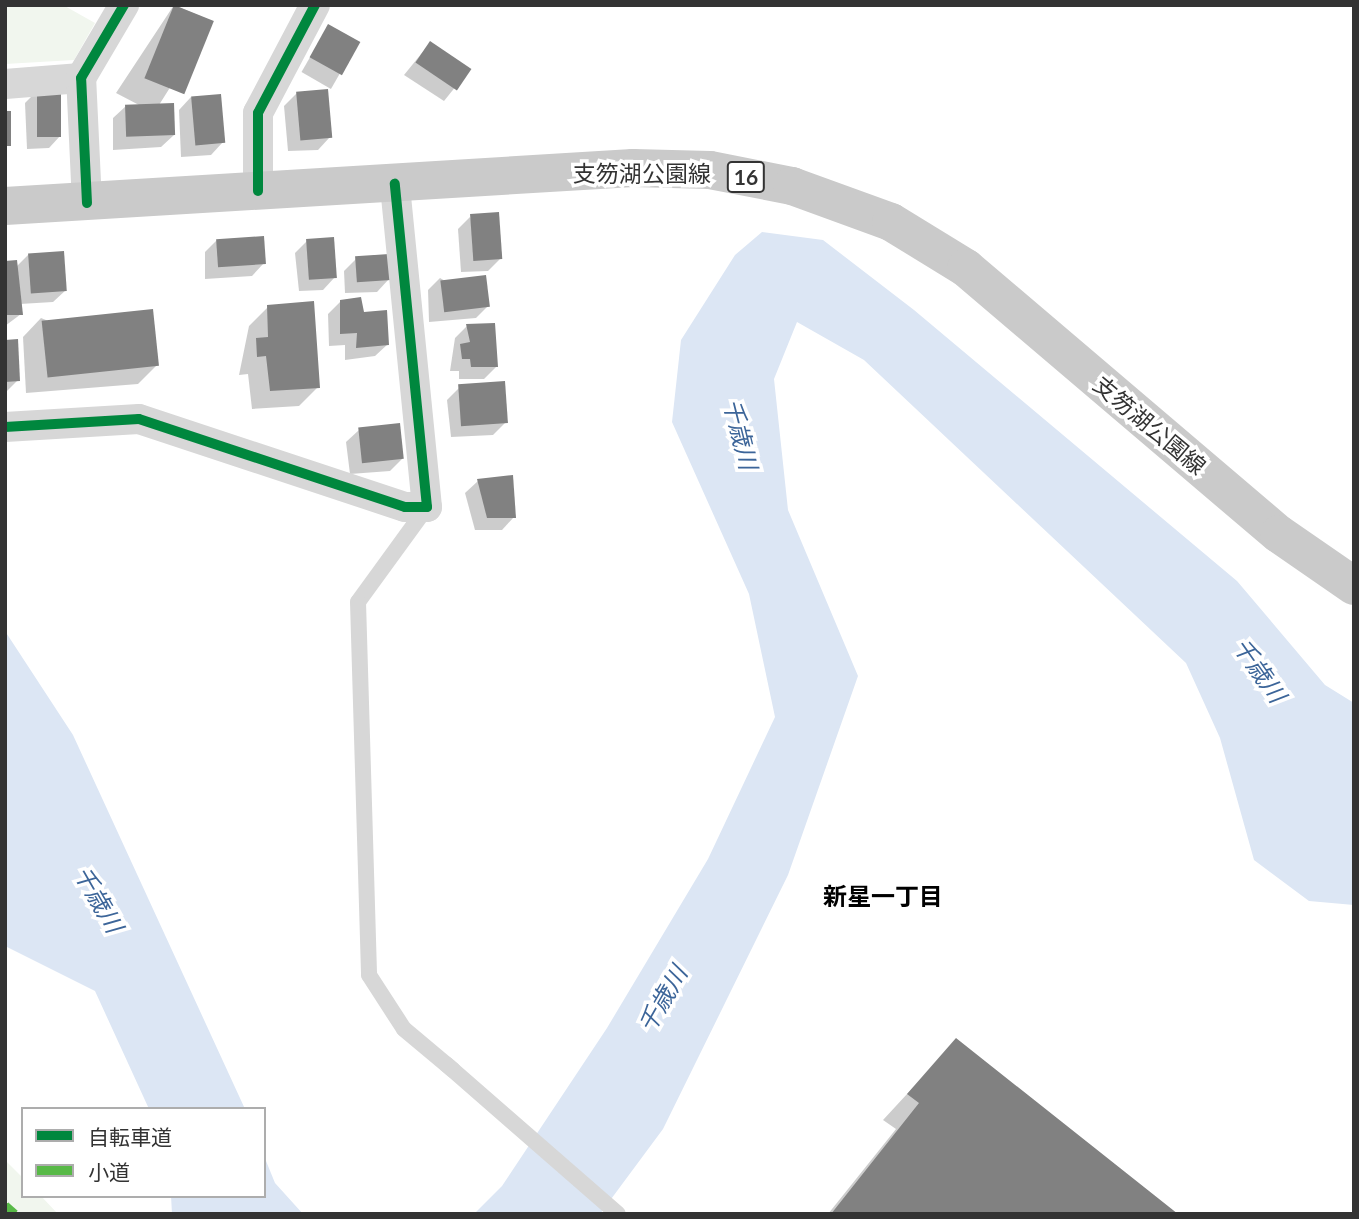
<!DOCTYPE html>
<meta charset="utf-8">
<style>
body{margin:0}
#map{position:relative;width:1359px;height:1219px;overflow:hidden;background:#fff;font-family:Lato,"Noto Sans JP",sans-serif}
div>[style]{position:absolute}
.green>*{inset:0;background:#f1f6ee}
.water>*{inset:0;background:#dce6f4}
.shadow>*{inset:0;background:#0003;transform-origin:0 0}
.building>*{inset:0;background:#818181;transform-origin:0 0}
.lane>*{height:16px;margin:-8px;padding:0 8px;transform-origin:8px;border-radius:8px;background:#d7d7d7}
.street>*{height:30px;margin:-15px;padding:0 15px;transform-origin:15px;border-radius:15px;background:#d7d7d7}
.primary>*{height:38px;margin:-19px;padding:0 19px;transform-origin:19px;border-radius:19px;background:#cacaca}
.quiet>*{height:9px;margin-top:-4.5px;transform-origin:0;background:repeating-linear-gradient(90deg,#58b947 0 18px,transparent 0 27px)}
.cycleway>*{height:10px;margin:-5px;padding:0 5px;transform-origin:5px;border-radius:5px;background:#00873e}
span{translate:-50% -50%;white-space:nowrap;text-align:center;line-height:1.15;-webkit-text-stroke:7px #fff;paint-order:stroke}
.shield-label span{padding:2px 5px;background:#fff;border:2px solid;border-radius:5px;-webkit-text-stroke-width:0}
.shield-label{font-size:21px;color:#333;font-weight:700}
.street-label{font-size:23px;color:#333}
.water-label{font-size:24px;color:#3c6599;font-style:italic}
.neighbourhood-label{font-size:24px;color:#000;font-weight:700}
.frame{position:absolute;inset:0;border:7px solid #333;pointer-events:none}
.legend{position:absolute;left:21px;top:1107px;width:245px;height:91px;box-sizing:border-box;background:#fff;border:2px solid #adadad;margin:0;padding:9px 12px;list-style:none;font-size:21px;color:#333}
.legend li{display:flex;align-items:center;gap:14px;height:35px}
.legend b{width:35px;border:2px solid #adadad}
</style>
<div id="map">
<div class="green">
<i style="clip-path:polygon(5px 5px,63px 5px,95px 23px,74px 60px,5px 64px)"></i>
<i style="clip-path:polygon(5px 1160px,23px 1178px,23px 1196px,41px 1196px,58px 1214px,5px 1214px)"></i>
</div>
<div class="water">
<i style="clip-path:polygon(762px 232px,823px 240px,914px 310px,1237px 581px,1325px 685px,1354px 703px,1354px 905px,1309px 901px,1254px 860px,1220px 738px,1186px 663px,864px 360px,797px 322px,774px 379px,788px 510px,858px 676px,788px 875px,663px 1129px,600px 1214px,474px 1214px,502px 1186px,607px 1028px,708px 859px,775px 717px,749px 594px,672px 422px,681px 340px,735px 255px)"></i>
<i style="clip-path:polygon(5px 631px,73px 735px,245px 1109px,149px 1109px,95px 991px,5px 946px)"></i>
<i style="clip-path:polygon(264px 1156px,275px 1183px,303px 1214px,172px 1214px,171px 1196px,264px 1196px)"></i>
</div>
<div class="shadow">
<i style="clip-path:polygon(174px 5px,212px 21px,159px 105px,174px 135px,161px 147px,113px 150px,113px 118px,126px 106px,139px 105px,116px 93px)"></i>
<i style="left:328px;top:26px;width:34px;height:53px;rotate:30deg"></i>
<i style="clip-path:polygon(430px 43px,469px 70px,444px 101px,404px 75px)"></i>
<i style="clip-path:polygon(37px 91px,61px 135px,49px 148px,27px 149px,25px 103px)"></i>
<i style="clip-path:polygon(297px 93px,330px 137px,318px 150px,288px 151px,284px 106px)"></i>
<i style="clip-path:polygon(191px 97px,223px 142px,211px 155px,181px 157px,179px 110px)"></i>
<i style="clip-path:polygon(470px 217px,500px 259px,488px 271px,461px 272px,458px 229px)"></i>
<i style="clip-path:polygon(217px 240px,264px 263px,252px 276px,205px 279px,205px 252px)"></i>
<i style="clip-path:polygon(307px 241px,335px 277px,323px 290px,299px 291px,295px 253px)"></i>
<i style="clip-path:polygon(29px 254px,66px 290px,53px 302px,20px 304px,21px 314px,5px 326px,5px 263px,16px 267px)"></i>
<i style="clip-path:polygon(356px 259px,389px 279px,377px 292px,345px 293px,344px 271px)"></i>
<i style="clip-path:polygon(440px 278px,488px 306px,476px 318px,429px 322px,428px 290px)"></i>
<i style="clip-path:polygon(341px 301px,362px 313px,388px 344px,375px 356px,345px 360px,345px 345px,329px 346px,328px 314px)"></i>
<i style="clip-path:polygon(268px 307px,318px 387px,299px 406px,252px 409px,248px 374px,239px 375px,249px 326px)"></i>
<i style="clip-path:polygon(41px 318px,157px 365px,138px 384px,26px 393px,23px 337px)"></i>
<i style="clip-path:polygon(467px 326px,497px 366px,484px 379px,459px 379px,459px 371px,450px 371px,455px 338px)"></i>
<i style="clip-path:polygon(5px 342px,18px 380px,5px 393px)"></i>
<i style="clip-path:polygon(459px 388px,506px 422px,493px 435px,451px 437px,447px 400px)"></i>
<i style="clip-path:polygon(359px 430px,402px 459px,390px 471px,350px 474px,346px 442px)"></i>
<i style="clip-path:polygon(478px 481px,514px 517px,502px 530px,475px 530px,465px 493px)"></i>
<i style="clip-path:polygon(956px 1041px,1175px 1214px,828px 1214px,896px 1129px,883px 1120px)"></i>
</div>
<div class="building">
<i style="left:174px;top:5px;width:43px;height:79px;rotate:22deg"></i>
<i style="left:328px;top:24px;width:37px;height:38px;rotate:29deg"></i>
<i style="left:430px;top:41px;width:50px;height:26px;rotate:34deg"></i>
<i style="left:37px;top:89px;width:24px;height:48px"></i>
<i style="left:328px;top:89px;width:49px;height:32px;rotate:85deg"></i>
<i style="left:221px;top:94px;width:49px;height:30px;rotate:85deg"></i>
<i style="left:174px;top:103px;width:32px;height:49px;rotate:88deg"></i>
<i style="left:5px;top:111px;width:6px;height:35px"></i>
<i style="left:499px;top:212px;width:47px;height:29px;rotate:86deg"></i>
<i style="left:264px;top:236px;width:28px;height:48px;rotate:86deg"></i>
<i style="left:334px;top:237px;width:41px;height:28px;rotate:86deg"></i>
<i style="left:64px;top:251px;width:40px;height:36px;rotate:86deg"></i>
<i style="left:389px;top:254px;width:26px;height:34px;rotate:86deg"></i>
<i style="clip-path:polygon(17px 260px,23px 315px,5px 315px,5px 261px)"></i>
<i style="left:486px;top:275px;width:32px;height:46px;rotate:83deg"></i>
<i style="clip-path:polygon(361px 297px,364px 312px,387px 310px,389px 345px,356px 348px,357px 333px,340px 334px,340px 300px)"></i>
<i style="clip-path:polygon(314px 301px,320px 388px,270px 391px,266px 356px,257px 357px,256px 338px,268px 337px,267px 305px)"></i>
<i style="left:153px;top:309px;width:57px;height:112px;rotate:84deg"></i>
<i style="clip-path:polygon(495px 323px,498px 367px,471px 367px,470px 359px,462px 359px,460px 344px,470px 342px,466px 324px)"></i>
<i style="clip-path:polygon(18px 339px,20px 381px,5px 382px,5px 340px)"></i>
<i style="left:505px;top:381px;width:42px;height:47px;rotate:86deg"></i>
<i style="left:400px;top:423px;width:36px;height:42px;rotate:84deg"></i>
<i style="clip-path:polygon(513px 475px,516px 518px,487px 518px,477px 479px)"></i>
<i style="clip-path:polygon(956px 1038px,1178px 1214px,831px 1214px,919px 1103px,907px 1094px)"></i>
</div>
<div class="lane">
<i style="left:427px;top:507px;width:117px;rotate:126deg"></i>
<i style="left:358px;top:602px;width:373px;rotate:88.3deg"></i>
<i style="left:369px;top:975px;width:64px;rotate:57.1deg"></i>
<i style="left:404px;top:1029px;width:64px;rotate:39.9deg"></i>
<i style="left:446px;top:1064px;width:228px;rotate:41.1deg"></i>
</div>
<div class="street">
<i style="left:5px;top:84px;width:76px;rotate:-4.5deg"></i>
<i style="left:258px;top:191px;width:78px;rotate:-90deg"></i>
<i style="left:258px;top:113px;width:122px;rotate:-62.2deg"></i>
<i style="left:87px;top:203px;width:125px;rotate:-92.7deg"></i>
<i style="left:81px;top:78px;width:85px;rotate:-59.5deg"></i>
<i style="left:5px;top:427px;width:134px;rotate:-3.4deg"></i>
<i style="left:139px;top:419px;width:280px;rotate:18.3deg"></i>
<i style="left:405px;top:507px;width:22px"></i>
<i style="left:427px;top:507px;width:325px;rotate:-95.7deg"></i>
</div>
<div class="primary">
<i style="left:5px;top:206px;width:629px;rotate:-3.46deg"></i>
<i style="left:633px;top:168px;width:77px;rotate:1.5deg"></i>
<i style="left:710px;top:170px;width:84px;rotate:11deg"></i>
<i style="left:792px;top:186px;width:105px;rotate:20deg"></i>
<i style="left:891px;top:222px;width:88px;rotate:31.5deg"></i>
<i style="left:966px;top:268px;width:411px;rotate:40.4deg"></i>
<i style="left:1279px;top:534px;width:91px;rotate:34.7deg"></i>
</div>
<div class="quiet">
<i style="left:5px;top:1205px;width:13px;rotate:42deg"></i>
</div>
<div class="cycleway">
<i style="left:258px;top:191px;width:78px;rotate:-90deg"></i>
<i style="left:258px;top:113px;width:122px;rotate:-62.2deg"></i>
<i style="left:87px;top:203px;width:125px;rotate:-92.7deg"></i>
<i style="left:81px;top:78px;width:85px;rotate:-59.5deg"></i>
<i style="left:5px;top:427px;width:134px;rotate:-3.4deg"></i>
<i style="left:139px;top:419px;width:280px;rotate:18.3deg"></i>
<i style="left:405px;top:507px;width:22px"></i>
<i style="left:427px;top:507px;width:325px;rotate:-95.7deg"></i>
</div>
<div class="shield-label">
<span style="left:746px;top:177px">16</span>
</div>
<div class="street-label">
<span style="left:642px;top:173px">支笏湖公園線</span>
<span style="left:1150px;top:425px;rotate:40deg">支笏湖公園線</span>
</div>
<div class="water-label">
<span style="left:741px;top:434px;rotate:76deg">千歳川</span>
<span style="left:1260px;top:670px;rotate:55deg">千歳川</span>
<span style="left:99px;top:899px;rotate:60deg">千歳川</span>
<span style="left:662px;top:999px;rotate:-60deg">千歳川</span>
</div>
<div class="neighbourhood-label">
<span style="left:883px;top:896px">新星一丁目</span>
</div>
<div class="frame"></div>
<ul class="legend">
<li><b style="height:9px;background:#00873e"></b>自転車道</li>
<li><b style="height:9px;background:#58b947"></b>小道</li>
</ul>
</div>
